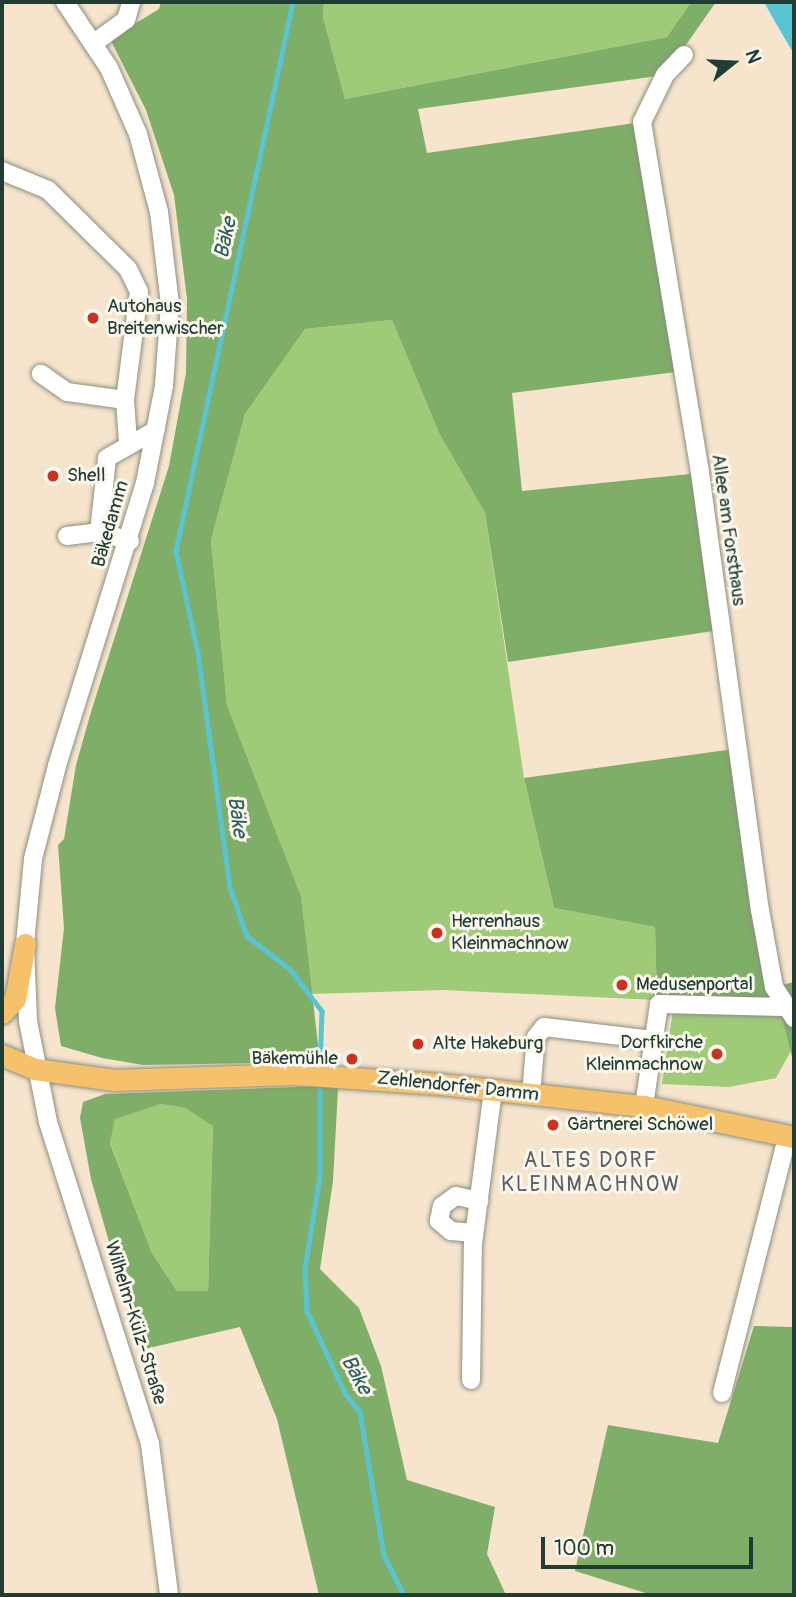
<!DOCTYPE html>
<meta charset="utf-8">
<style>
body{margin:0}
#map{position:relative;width:796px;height:1597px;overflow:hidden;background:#f7e4cd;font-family:Pangolin,sans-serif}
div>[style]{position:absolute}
.green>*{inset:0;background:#9fca77}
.forest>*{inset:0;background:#7fae68}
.water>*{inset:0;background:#59c5d2}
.stream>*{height:4.5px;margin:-2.25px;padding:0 2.25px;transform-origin:2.25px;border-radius:2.25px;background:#59c5d2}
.roads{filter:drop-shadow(0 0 2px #8b9080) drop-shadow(0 0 2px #8b9080)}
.minor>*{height:18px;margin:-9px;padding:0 9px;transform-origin:9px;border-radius:9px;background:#fff}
.major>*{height:21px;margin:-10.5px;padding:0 10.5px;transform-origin:10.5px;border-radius:10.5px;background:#f5c16b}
.dots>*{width:19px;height:19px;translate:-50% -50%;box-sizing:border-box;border:4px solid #fbf7ec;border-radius:50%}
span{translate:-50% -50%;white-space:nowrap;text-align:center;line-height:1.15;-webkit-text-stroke:6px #fbf7ec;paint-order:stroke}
.poi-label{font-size:19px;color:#1f3d34}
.left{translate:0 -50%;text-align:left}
.right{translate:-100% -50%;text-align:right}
.street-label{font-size:19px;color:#1f3d34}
.water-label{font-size:21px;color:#2e5f5c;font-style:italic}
.neighbourhood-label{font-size:21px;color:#5e5c65;letter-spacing:2px}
.frame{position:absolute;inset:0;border:4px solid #1f3d34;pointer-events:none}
.north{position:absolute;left:698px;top:28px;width:70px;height:70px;-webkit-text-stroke:5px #fbf7ec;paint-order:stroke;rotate:72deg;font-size:19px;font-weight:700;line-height:28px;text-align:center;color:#1f3d34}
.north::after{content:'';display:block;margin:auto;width:24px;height:32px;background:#1f3d34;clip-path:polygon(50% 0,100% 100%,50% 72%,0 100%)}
.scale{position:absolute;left:541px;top:1537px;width:212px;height:32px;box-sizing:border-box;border:4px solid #1f3d34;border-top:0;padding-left:9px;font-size:21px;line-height:24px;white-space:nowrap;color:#1f3d34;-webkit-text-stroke:5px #fbf7ec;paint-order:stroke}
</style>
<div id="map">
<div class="green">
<i style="clip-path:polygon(324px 2px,691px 2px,667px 37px,345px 99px,323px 17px)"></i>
<i style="clip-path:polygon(392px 320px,439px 433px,485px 513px,524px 778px,554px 908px,655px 927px,657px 1000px,443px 990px,311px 994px,301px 896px,227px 705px,211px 540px,245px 414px,305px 329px)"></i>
<i style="clip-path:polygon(674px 1004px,781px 1013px,792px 1049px,776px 1078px,729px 1087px,662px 1084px)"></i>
<i style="clip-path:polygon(161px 1104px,185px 1108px,213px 1125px,208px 1291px,177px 1291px,152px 1253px,110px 1142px,115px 1118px)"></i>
</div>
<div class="forest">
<i style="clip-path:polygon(161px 2px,324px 2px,323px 17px,345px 99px,667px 37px,691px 2px,716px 2px,665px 75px,418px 109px,427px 153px,642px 122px,684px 371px,512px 393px,522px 491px,700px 473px,720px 630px,508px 662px,485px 513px,439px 433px,392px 320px,305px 329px,245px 414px,211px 540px,227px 705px,301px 896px,320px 1062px,143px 1065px,102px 1058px,61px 1046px,55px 1008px,64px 928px,58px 845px,64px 839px,76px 765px,91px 712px,169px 466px,186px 373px,187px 299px,174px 195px,146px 110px,110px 39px,159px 9px)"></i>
<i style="clip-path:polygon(741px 748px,774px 987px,794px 982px,794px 1065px,781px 1013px,657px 1000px,655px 927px,554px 908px,524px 778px)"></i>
<i style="clip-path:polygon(evenodd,323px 1086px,338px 1089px,333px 1181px,320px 1269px,359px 1308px,381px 1366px,407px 1480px,495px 1507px,487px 1554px,506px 1595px,319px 1595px,277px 1419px,240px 1327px,140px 1350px,91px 1179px,80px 1118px,83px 1102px,105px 1094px,323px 1086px,161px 1104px,185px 1108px,213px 1126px,208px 1291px,177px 1291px,152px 1253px,110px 1143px,115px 1119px,161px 1104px)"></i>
<i style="clip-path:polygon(754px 1326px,794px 1327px,794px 1595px,652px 1595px,575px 1571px,608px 1425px,718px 1443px)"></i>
</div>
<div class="water">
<i style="clip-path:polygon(764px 2px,794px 2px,794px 54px,774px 20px)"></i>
</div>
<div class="stream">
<i style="left:293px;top:2px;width:561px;rotate:102.03deg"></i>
<i style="left:176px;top:551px;width:104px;rotate:77.8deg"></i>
<i style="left:198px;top:653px;width:236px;rotate:82.2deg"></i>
<i style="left:230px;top:887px;width:52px;rotate:70.9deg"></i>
<i style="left:247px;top:936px;width:54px;rotate:37.5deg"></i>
<i style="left:290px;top:969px;width:53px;rotate:52.7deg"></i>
<i style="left:322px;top:1011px;width:57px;rotate:92deg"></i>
<i style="left:320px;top:1081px;width:95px;rotate:90deg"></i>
<i style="left:320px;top:1176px;width:94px;rotate:99.2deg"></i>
<i style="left:305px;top:1269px;width:42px;rotate:87.3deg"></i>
<i style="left:307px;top:1311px;width:90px;rotate:65.1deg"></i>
<i style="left:345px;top:1393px;width:24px;rotate:52deg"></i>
<i style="left:360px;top:1412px;width:145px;rotate:80.5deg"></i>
<i style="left:384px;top:1555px;width:45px;rotate:63.4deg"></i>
</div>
<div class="roads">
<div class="minor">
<i style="left:65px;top:2px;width:79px;rotate:56.3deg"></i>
<i style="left:109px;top:68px;width:72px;rotate:66.3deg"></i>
<i style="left:138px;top:134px;width:81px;rotate:74.9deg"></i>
<i style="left:159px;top:212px;width:93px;rotate:83.2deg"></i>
<i style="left:170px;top:304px;width:82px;rotate:94.2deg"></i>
<i style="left:164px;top:386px;width:99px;rotate:101.1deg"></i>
<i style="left:145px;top:483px;width:296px;rotate:107.3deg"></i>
<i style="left:57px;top:766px;width:96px;rotate:104.5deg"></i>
<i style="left:33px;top:859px;width:85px;rotate:95.4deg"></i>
<i style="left:25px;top:944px;width:77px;rotate:87.8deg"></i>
<i style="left:28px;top:1021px;width:103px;rotate:78.8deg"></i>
<i style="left:48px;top:1122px;width:338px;rotate:72.4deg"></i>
<i style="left:150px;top:1444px;width:152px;rotate:82.8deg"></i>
<i style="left:94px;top:43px;width:39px;rotate:-36deg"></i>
<i style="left:126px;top:20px;width:19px;rotate:-74deg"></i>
<i style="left:684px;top:55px;width:28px;rotate:134deg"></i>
<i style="left:665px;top:75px;width:52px;rotate:116.1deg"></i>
<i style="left:642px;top:122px;width:356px;rotate:80.6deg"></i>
<i style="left:700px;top:473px;width:441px;rotate:82.2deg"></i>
<i style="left:760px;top:910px;width:78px;rotate:79.7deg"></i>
<i style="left:774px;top:987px;width:37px;rotate:57deg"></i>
<i style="left:2px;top:171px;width:50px;rotate:22.4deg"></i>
<i style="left:48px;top:190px;width:112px;rotate:44.6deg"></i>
<i style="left:128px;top:269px;width:25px;rotate:64deg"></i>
<i style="left:139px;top:292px;width:109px;rotate:97.4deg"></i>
<i style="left:125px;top:400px;width:59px;rotate:-172.1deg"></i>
<i style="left:67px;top:392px;width:32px;rotate:-145deg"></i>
<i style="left:125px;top:400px;width:42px;rotate:85.9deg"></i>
<i style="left:67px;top:536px;width:32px;rotate:-7deg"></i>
<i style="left:130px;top:541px;width:32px;rotate:-164deg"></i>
<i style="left:99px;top:532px;width:74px;rotate:-83.8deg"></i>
<i style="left:107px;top:458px;width:56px;rotate:-29.7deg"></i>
<i style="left:531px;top:1094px;width:57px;rotate:-85deg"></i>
<i style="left:536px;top:1037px;width:13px;rotate:-51deg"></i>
<i style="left:544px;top:1027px;width:112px;rotate:6.7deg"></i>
<i style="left:644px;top:1106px;width:103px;rotate:-81.6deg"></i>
<i style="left:659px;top:1004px;width:125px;rotate:1.4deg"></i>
<i style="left:474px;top:1233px;width:23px;rotate:-175deg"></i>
<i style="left:451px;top:1231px;width:16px;rotate:-140deg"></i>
<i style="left:439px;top:1221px;width:15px;rotate:-79deg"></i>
<i style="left:442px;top:1206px;width:17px;rotate:-36deg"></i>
<i style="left:456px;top:1196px;width:24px;rotate:12deg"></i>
<i style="left:471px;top:1380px;width:136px;rotate:-89.2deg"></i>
<i style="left:473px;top:1244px;width:155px;rotate:-82.6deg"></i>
<i style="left:722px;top:1393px;width:266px;rotate:-75.7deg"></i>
</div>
<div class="major">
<i style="left:2px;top:1013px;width:19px;rotate:-47deg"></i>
<i style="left:15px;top:999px;width:56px;rotate:-79.7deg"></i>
<i style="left:2px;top:1055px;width:36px;rotate:23deg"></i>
<i style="left:35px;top:1069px;width:80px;rotate:7.9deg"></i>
<i style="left:114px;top:1080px;width:179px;rotate:-1.9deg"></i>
<i style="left:293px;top:1074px;width:147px;rotate:3.9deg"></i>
<i style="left:440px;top:1084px;width:205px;rotate:6.2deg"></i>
<i style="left:644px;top:1106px;width:153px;rotate:11.7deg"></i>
</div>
</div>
<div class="dots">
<i style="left:93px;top:318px;background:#c8321e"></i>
<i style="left:53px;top:476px;background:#c8321e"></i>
<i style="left:437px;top:933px;background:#c8321e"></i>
<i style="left:622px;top:985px;background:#c8321e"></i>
<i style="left:418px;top:1044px;background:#c8321e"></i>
<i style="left:717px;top:1054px;background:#c8321e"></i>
<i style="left:352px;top:1059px;background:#c8321e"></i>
<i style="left:553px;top:1125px;background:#c8321e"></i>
</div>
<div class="poi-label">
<span class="left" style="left:107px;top:318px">Autohaus<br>Breitenwischer</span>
<span class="left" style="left:67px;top:476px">Shell</span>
<span class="left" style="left:451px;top:933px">Herrenhaus<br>Kleinmachnow</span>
<span class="left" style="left:636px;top:985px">Medusenportal</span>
<span class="right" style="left:703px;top:1054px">Dorfkirche<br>Kleinmachnow</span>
<span class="left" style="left:432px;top:1044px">Alte Hakeburg</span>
<span class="right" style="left:338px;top:1059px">Bäkemühle</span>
<span class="left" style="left:567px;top:1125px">Gärtnerei Schöwel</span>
</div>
<div class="street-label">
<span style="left:111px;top:524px;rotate:-74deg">Bäkedamm</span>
<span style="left:728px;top:530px;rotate:82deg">Allee am Forsthaus</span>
<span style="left:458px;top:1087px;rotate:6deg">Zehlendorfer Damm</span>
<span style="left:135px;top:1323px;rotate:73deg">Wilhelm-Külz-Straße</span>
</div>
<div class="water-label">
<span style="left:226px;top:238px;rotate:-78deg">Bäke</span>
<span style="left:237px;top:817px;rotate:82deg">Bäke</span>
<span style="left:356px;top:1375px;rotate:61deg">Bäke</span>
</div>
<div class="neighbourhood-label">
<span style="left:591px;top:1173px">ALTES DORF<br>KLEINMACHNOW</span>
</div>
<div class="frame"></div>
<div class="north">N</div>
<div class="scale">100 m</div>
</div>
